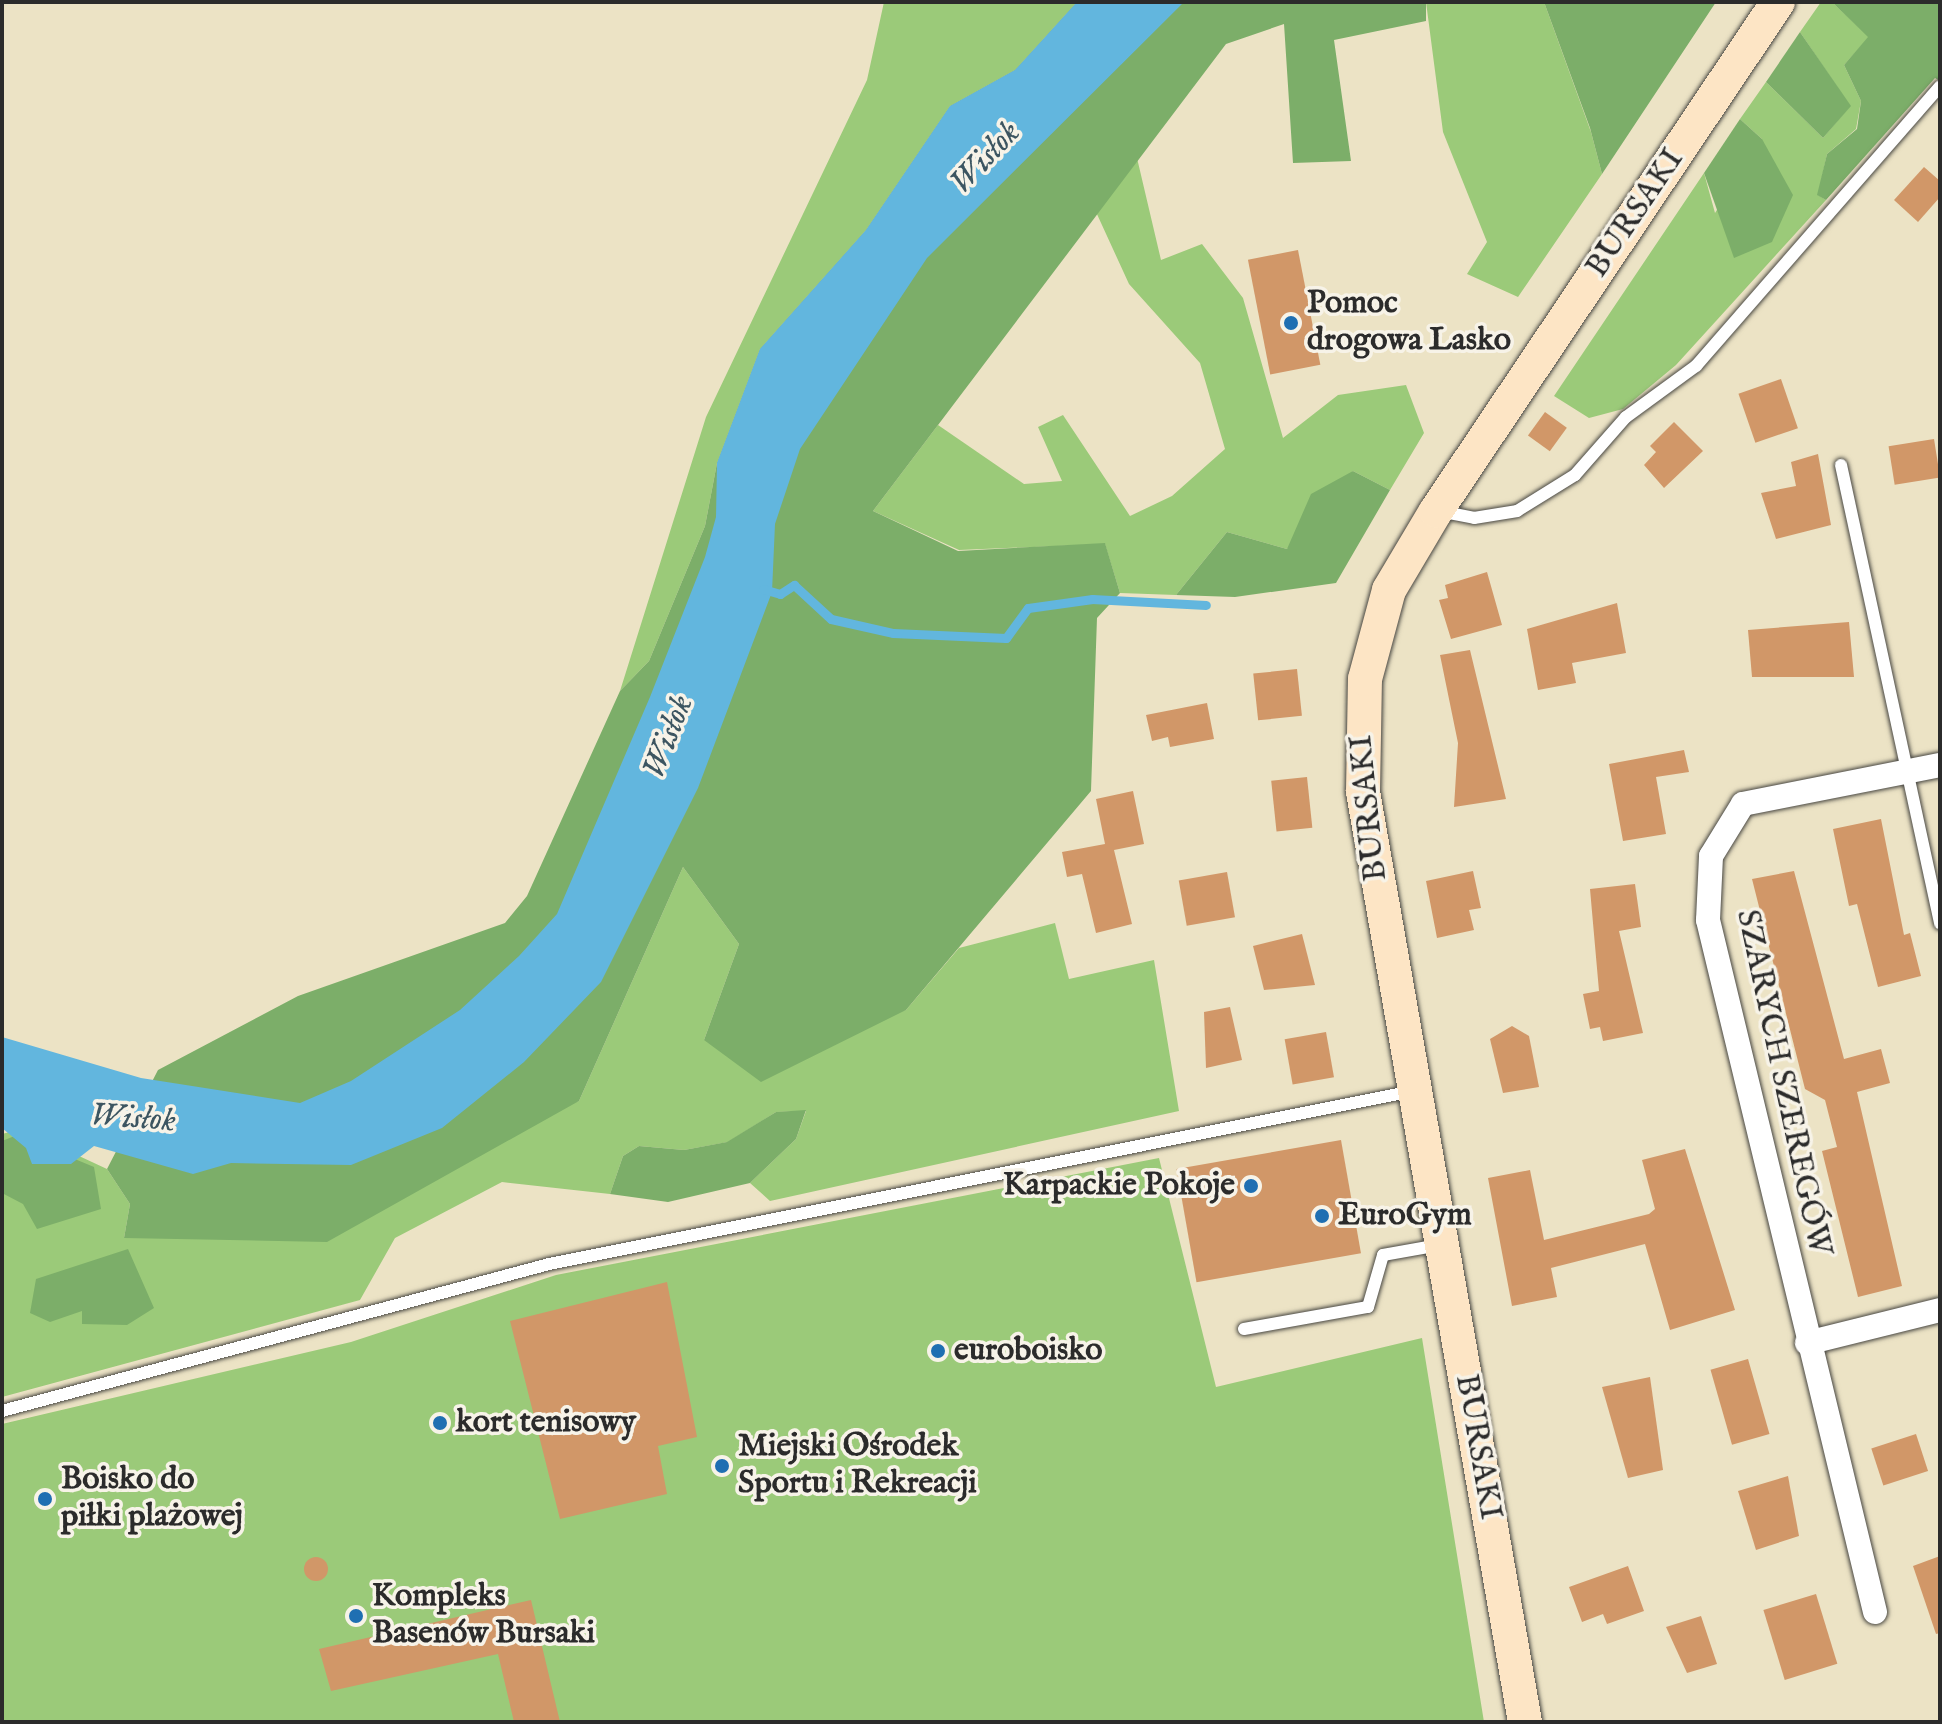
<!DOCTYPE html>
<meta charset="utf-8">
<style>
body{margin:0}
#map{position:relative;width:1942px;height:1724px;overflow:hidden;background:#ece3c5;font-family:"IM FELL English",serif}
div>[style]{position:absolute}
.green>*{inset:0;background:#9bca79}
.forest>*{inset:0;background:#7cae69}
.water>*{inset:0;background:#62b6de}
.stream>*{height:9px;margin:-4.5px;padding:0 4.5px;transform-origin:4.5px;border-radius:4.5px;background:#62b6de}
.building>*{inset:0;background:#d19768;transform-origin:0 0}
.round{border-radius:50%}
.roads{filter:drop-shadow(0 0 2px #484742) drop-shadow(0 0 2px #484742)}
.lane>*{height:12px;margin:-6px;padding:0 6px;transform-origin:6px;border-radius:6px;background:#fff}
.street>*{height:24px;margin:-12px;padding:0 12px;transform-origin:12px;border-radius:12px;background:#fff}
.secondary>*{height:34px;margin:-17px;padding:0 17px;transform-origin:17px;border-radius:17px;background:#fde5c5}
.dots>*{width:22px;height:22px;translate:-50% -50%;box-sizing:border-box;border:4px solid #f7f3e8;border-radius:50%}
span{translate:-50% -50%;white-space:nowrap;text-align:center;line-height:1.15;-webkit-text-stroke:7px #f7f3e8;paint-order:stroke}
.street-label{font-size:32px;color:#2b2b2b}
.poi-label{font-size:32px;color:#2b2b2b;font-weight:700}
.left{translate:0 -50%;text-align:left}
.right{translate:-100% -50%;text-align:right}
.water-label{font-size:34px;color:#3c5561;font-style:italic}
.frame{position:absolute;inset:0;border:4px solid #2b2b2b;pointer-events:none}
</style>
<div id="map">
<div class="green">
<i style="clip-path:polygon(884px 2px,1077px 2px,1015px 70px,950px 106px,866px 230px,760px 349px,717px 463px,705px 526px,649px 661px,620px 691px,706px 417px,867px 80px)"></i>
<i style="clip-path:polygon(1426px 2px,1544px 2px,1591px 132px,1602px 174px,1518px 297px,1467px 274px,1487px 242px,1443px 132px)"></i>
<i style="clip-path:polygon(1821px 2px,1832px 2px,1869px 37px,1844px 65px,1861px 101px,1856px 129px,1827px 154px,1818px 195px,1826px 200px,1676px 365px,1623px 409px,1589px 418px,1554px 396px,1704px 173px,1715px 213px,1762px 139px,1740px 119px,1766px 82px,1823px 138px,1850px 106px,1800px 32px)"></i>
<i style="clip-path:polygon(1137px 158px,1161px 260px,1202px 244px,1243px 298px,1283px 438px,1338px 395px,1406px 385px,1424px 433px,1390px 490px,1353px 471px,1287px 549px,1227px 532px,1176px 595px,1120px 593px,1105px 544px,959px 550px,873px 511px,938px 425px,1024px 484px,1062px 481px,1038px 427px,1063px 415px,1130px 516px,1172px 496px,1225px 449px,1200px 363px,1129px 284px,1096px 212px)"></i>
<i style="clip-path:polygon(683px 867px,739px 944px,704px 1040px,906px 1010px,959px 948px,1055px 923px,1069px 979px,1154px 960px,1179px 1111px,770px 1201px,750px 1183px,796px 1139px,806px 1111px,776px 1112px,728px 1142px,684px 1150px,639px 1146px,623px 1156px,610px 1194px,502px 1182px,395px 1238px,360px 1300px,2px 1397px,2px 1134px,21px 1129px,107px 1169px,130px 1204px,124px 1238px,579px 1101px)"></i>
<i style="clip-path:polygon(1159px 1158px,1216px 1387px,1422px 1338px,1484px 1722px,2px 1722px,2px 1424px,351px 1342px,556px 1275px)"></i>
</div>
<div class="forest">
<i style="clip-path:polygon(1077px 2px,1426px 2px,1426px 21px,1334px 40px,1351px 161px,1293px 163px,1284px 24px,1226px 44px,873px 511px,958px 551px,1105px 543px,1120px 593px,1097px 618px,1091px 791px,906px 1010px,761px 1082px,704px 1040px,739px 944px,683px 867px,579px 1101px,327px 1242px,124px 1238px,130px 1204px,107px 1169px,158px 1070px,298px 996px,505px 923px,527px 896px,620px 691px,649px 661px,705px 526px,717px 463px,760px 349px,866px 230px,950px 106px,1015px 70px)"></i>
<i style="clip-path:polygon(1544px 2px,1716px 2px,1602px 174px,1590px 128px)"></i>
<i style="clip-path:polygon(1832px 2px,1940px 2px,1940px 81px,1935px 78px,1826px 200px,1817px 195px,1827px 154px,1857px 129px,1861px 101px,1844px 65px,1868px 37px)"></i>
<i style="clip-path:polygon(1800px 32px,1851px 106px,1823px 138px,1766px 82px)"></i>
<i style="clip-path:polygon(1740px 119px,1762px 139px,1793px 195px,1772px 242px,1734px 258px,1704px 173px)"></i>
<i style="clip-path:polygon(1353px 471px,1390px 490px,1336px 583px,1235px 597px,1176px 595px,1227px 532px,1287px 549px,1311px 494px)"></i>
<i style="clip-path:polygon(806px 1110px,796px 1139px,750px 1183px,668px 1202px,610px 1194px,623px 1156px,639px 1146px,684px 1150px,727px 1142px,776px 1112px)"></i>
<i style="clip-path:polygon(17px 1135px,94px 1167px,101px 1209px,37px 1229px,23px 1204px,2px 1193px,2px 1141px)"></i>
<i style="clip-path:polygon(128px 1249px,154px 1308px,127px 1325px,82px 1324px,82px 1311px,50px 1322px,30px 1313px,36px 1279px)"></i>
</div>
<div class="water">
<i style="clip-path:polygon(1077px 2px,1184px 2px,927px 258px,800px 449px,775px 524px,772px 592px,698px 788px,601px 982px,524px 1062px,442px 1128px,351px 1165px,231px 1163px,193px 1174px,94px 1146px,71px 1164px,32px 1164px,26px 1148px,2px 1128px,2px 1037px,141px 1078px,300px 1103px,351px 1081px,460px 1010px,519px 956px,557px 914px,650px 697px,705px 557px,716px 517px,717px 463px,760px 349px,866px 230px,950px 106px,1015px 70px)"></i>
</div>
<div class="stream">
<i style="left:763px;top:589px;width:18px;rotate:16deg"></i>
<i style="left:780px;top:594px;width:17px;rotate:-33deg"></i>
<i style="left:794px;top:585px;width:50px;rotate:42.6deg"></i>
<i style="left:831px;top:619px;width:64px;rotate:12.7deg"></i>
<i style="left:893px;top:633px;width:113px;rotate:2.5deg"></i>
<i style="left:1006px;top:638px;width:37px;rotate:-54deg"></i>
<i style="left:1028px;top:608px;width:65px;rotate:-8deg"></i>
<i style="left:1092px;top:599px;width:114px;rotate:3deg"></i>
</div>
<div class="building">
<i style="clip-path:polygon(1924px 167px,1940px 181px,1940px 197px,1918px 222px,1894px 200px)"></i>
<i style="left:1298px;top:250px;width:117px;height:51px;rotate:79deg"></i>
<i style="left:1781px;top:379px;width:52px;height:45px;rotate:71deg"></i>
<i style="left:1545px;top:412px;width:27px;height:29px;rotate:36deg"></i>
<i style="clip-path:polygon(1674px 422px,1703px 451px,1664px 488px,1644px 465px,1656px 452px,1650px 446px)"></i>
<i style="left:1934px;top:439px;width:39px;height:46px;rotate:81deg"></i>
<i style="clip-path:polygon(1818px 454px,1831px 525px,1776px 539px,1761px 493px,1796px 486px,1791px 462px)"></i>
<i style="clip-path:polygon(1487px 572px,1502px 625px,1451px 639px,1439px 600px,1448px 598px,1445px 585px)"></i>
<i style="clip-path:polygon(1617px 603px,1626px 653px,1572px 663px,1576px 683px,1538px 690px,1527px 629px)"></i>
<i style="clip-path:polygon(1849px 622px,1854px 677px,1752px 677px,1748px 630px)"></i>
<i style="clip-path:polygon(1470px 650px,1506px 799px,1454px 807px,1458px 743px,1440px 655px)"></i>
<i style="left:1297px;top:669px;width:47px;height:44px;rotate:84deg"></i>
<i style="clip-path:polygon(1207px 703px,1214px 739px,1170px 747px,1168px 737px,1152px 741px,1146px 715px)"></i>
<i style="clip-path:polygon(1684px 750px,1689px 772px,1656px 777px,1666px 834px,1623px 841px,1609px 764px)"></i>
<i style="left:1307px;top:777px;width:51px;height:36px;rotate:84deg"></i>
<i style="clip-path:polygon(1133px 791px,1144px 844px,1114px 850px,1132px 924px,1096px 933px,1082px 874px,1067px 877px,1062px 852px,1105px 844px,1096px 799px)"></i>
<i style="clip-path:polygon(1881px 819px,1904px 935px,1910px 933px,1921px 976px,1878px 987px,1857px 904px,1849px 906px,1833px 829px)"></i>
<i style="clip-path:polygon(1473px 871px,1481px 908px,1469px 910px,1474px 930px,1437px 938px,1426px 881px)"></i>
<i style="clip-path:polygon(1794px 871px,1844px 1059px,1881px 1049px,1890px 1083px,1857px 1092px,1902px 1286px,1858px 1297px,1822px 1151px,1837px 1147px,1825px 1100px,1805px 1089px,1752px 879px)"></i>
<i style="left:1227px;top:872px;width:46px;height:49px;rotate:80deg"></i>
<i style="clip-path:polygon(1635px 884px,1641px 927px,1619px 931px,1643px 1033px,1603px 1041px,1600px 1027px,1590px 1029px,1583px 994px,1599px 991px,1590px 889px)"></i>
<i style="clip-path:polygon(1302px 934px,1315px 985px,1264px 990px,1253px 946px)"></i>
<i style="clip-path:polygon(1230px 1007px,1242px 1060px,1206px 1068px,1204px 1012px)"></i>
<i style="clip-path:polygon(1512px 1026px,1529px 1036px,1539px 1087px,1503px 1093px,1490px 1039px)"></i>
<i style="left:1326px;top:1032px;width:46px;height:42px;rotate:80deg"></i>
<i style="left:1341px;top:1140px;width:115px;height:167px;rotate:80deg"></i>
<i style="clip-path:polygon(1685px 1149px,1735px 1310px,1670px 1330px,1645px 1244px,1551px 1268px,1557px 1297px,1512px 1306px,1488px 1178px,1530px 1170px,1544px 1240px,1649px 1214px,1655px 1209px,1642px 1160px)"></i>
<i style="clip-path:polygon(667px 1282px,697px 1437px,658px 1446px,667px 1494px,560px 1519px,510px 1321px)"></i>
<i style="left:1748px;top:1359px;width:78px;height:39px;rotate:74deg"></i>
<i style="clip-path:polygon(1650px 1377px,1663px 1470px,1628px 1478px,1602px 1387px)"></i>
<i style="left:1916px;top:1434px;width:39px;height:47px;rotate:72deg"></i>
<i style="clip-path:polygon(1788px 1476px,1799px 1536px,1756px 1550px,1738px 1491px)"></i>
<i style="clip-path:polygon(1940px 1556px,1940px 1633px,1936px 1634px,1913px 1566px)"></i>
<i class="round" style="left:304px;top:1557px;width:24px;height:24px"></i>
<i style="clip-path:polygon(1628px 1566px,1644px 1611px,1607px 1624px,1603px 1614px,1582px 1622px,1569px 1587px)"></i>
<i style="left:1816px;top:1594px;width:73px;height:55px;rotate:73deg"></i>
<i style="clip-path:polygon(531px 1600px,560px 1722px,514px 1722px,498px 1654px,331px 1691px,319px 1649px)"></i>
<i style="clip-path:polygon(1701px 1616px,1717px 1664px,1687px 1673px,1666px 1627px)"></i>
</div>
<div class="roads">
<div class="lane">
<i style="left:1841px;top:465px;width:469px;rotate:77.8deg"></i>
<i style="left:1439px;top:511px;width:36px;rotate:11deg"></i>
<i style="left:1474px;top:518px;width:44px;rotate:-9.2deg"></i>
<i style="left:1517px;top:511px;width:68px;rotate:-31.8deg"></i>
<i style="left:1575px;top:475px;width:77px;rotate:-48.7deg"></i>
<i style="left:1626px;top:417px;width:87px;rotate:-36.1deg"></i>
<i style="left:1696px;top:366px;width:371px;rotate:-48.9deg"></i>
<i style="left:1244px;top:1329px;width:126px;rotate:-10.1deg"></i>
<i style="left:1368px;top:1307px;width:54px;rotate:-73.9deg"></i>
<i style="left:1383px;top:1255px;width:57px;rotate:-10.1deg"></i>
<i style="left:2px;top:1411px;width:566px;rotate:-15.04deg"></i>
<i style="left:549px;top:1264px;width:881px;rotate:-11.32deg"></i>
</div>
<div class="street">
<i style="left:1807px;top:1343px;width:137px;rotate:-13.9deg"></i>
<i style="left:1875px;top:1612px;width:712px;rotate:-103.57deg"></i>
<i style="left:1708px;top:920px;width:64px;rotate:-87.3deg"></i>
<i style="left:1711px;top:856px;width:61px;rotate:-58.4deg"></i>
<i style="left:1743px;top:804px;width:201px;rotate:-11.2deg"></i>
</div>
<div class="secondary">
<i style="left:1525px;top:1722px;width:944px;rotate:-99.88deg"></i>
<i style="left:1363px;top:792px;width:113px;rotate:-89deg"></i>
<i style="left:1365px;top:679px;width:92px;rotate:-74.9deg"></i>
<i style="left:1389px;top:590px;width:92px;rotate:-59.3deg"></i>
<i style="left:1436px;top:511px;width:613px;rotate:-56.1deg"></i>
</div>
</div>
<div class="dots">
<i style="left:1291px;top:323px;background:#1f6fb2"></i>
<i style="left:1251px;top:1186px;background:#1f6fb2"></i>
<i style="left:1322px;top:1216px;background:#1f6fb2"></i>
<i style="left:938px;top:1351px;background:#1f6fb2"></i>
<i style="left:440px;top:1423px;background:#1f6fb2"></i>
<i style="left:722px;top:1466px;background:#1f6fb2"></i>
<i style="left:45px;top:1499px;background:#1f6fb2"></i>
<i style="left:356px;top:1616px;background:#1f6fb2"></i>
</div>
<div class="street-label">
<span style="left:1636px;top:214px;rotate:-56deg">BURSAKI</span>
<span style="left:1370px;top:808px;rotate:-96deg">BURSAKI</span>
<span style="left:1782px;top:1083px;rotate:78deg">SZARYCH SZEREGÓW</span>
<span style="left:1477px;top:1447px;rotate:80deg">BURSAKI</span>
</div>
<div class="poi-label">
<span class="left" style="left:1307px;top:323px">Pomoc<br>drogowa Lasko</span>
<span class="right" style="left:1235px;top:1186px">Karpackie Pokoje</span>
<span class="left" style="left:1338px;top:1216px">EuroGym</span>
<span class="left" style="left:954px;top:1351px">euroboisko</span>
<span class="left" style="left:456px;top:1423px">kort tenisowy</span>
<span class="left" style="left:738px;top:1466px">Miejski Ośrodek<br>Sportu i Rekreacji</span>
<span class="left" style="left:61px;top:1499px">Boisko do<br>piłki plażowej</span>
<span class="left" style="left:372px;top:1616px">Kompleks<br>Basenów Bursaki</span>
</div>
<div class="water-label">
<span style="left:985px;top:158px;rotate:-47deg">Wisłok</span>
<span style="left:668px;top:737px;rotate:-69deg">Wisłok</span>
<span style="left:133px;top:1118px;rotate:4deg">Wisłok</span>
</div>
<div class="frame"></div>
</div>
